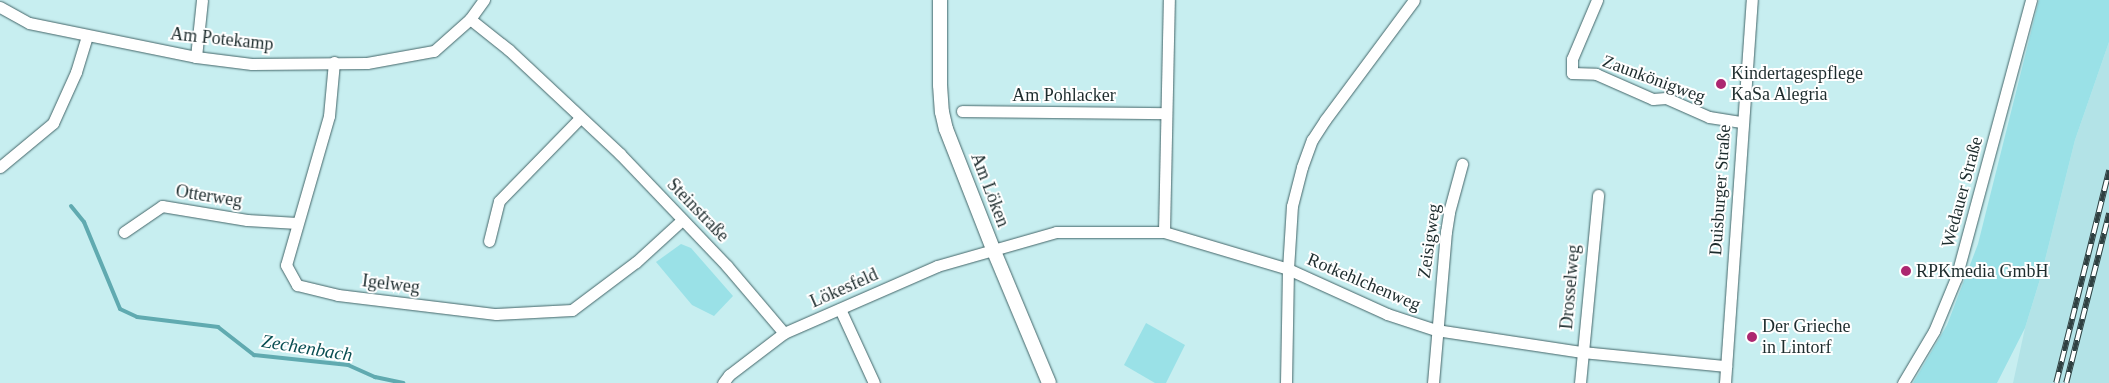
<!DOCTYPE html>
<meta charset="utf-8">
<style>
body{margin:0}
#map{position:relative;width:2109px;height:383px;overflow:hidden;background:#c7eef0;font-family:Georgia,serif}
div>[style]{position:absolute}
.built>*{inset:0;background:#b3e3e7}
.green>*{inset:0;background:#9ae1e7}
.stream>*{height:4px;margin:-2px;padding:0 2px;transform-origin:2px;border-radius:2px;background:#60aab0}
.roads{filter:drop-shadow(0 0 1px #436568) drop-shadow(0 0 1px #436568)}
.minor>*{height:11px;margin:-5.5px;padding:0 5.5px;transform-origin:5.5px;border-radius:5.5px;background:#fff}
.tertiary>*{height:14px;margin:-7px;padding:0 7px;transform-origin:7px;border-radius:7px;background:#fff}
.rail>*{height:5.5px;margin-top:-2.75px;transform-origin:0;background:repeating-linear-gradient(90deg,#fff 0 11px,#304142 0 22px);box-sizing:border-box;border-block:1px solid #304142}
.dots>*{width:14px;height:14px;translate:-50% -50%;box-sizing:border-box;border:2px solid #fff;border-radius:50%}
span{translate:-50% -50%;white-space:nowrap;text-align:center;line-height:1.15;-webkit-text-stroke:4px #fff;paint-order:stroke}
.street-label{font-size:18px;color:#1d2c2d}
.poi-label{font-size:18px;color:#1d2c2d}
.left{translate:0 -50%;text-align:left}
.water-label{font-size:19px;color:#0a4f53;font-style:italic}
</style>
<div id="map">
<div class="built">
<i style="clip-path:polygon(2109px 42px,2109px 383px,2013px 383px,2025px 328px,2041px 276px,2075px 140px)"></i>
</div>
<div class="green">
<i style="clip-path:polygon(2039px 0,2109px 0,2109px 42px,2075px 140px,2041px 276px,2025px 328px,1997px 383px,1913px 383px,1947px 325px,1978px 244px)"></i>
<i style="clip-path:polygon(681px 244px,691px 248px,733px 296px,714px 316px,692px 305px,656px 262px)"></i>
<i style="clip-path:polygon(1146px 323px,1185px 345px,1166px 383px,1155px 383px,1124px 365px)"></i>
</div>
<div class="stream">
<i style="left:71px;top:206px;width:21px;rotate:51deg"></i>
<i style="left:84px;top:222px;width:94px;rotate:67.5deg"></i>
<i style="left:120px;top:309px;width:19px;rotate:25deg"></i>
<i style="left:137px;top:317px;width:82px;rotate:7deg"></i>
<i style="left:218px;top:327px;width:46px;rotate:37.9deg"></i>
<i style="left:254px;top:355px;width:95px;rotate:6.1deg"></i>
<i style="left:348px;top:365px;width:30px;rotate:24deg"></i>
<i style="left:375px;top:377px;width:29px;rotate:12deg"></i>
</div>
<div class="roads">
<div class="minor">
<i style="left:1597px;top:0;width:64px;rotate:113deg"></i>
<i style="left:1572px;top:59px;width:14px;rotate:90deg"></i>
<i style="left:1572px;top:73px;width:24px;rotate:2deg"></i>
<i style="left:1596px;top:74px;width:62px;rotate:23.7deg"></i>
<i style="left:1653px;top:99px;width:13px;rotate:-4deg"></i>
<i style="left:1666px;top:98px;width:47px;rotate:23.8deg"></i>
<i style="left:1709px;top:117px;width:33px;rotate:9deg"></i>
<i style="left:0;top:7px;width:33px;rotate:29deg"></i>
<i style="left:29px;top:23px;width:170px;rotate:11.5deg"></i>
<i style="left:196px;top:57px;width:56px;rotate:7.1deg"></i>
<i style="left:252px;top:64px;width:115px;rotate:-0.5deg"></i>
<i style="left:367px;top:63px;width:68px;rotate:-10.2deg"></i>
<i style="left:434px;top:51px;width:48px;rotate:-41.6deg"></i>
<i style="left:470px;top:19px;width:24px;rotate:-54deg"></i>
<i style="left:470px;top:19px;width:50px;rotate:38.5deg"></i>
<i style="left:509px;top:50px;width:152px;rotate:43.1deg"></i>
<i style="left:620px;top:154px;width:155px;rotate:46.3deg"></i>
<i style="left:727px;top:266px;width:88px;rotate:49.6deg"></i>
<i style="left:196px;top:57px;width:57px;rotate:-84deg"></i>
<i style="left:334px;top:62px;width:54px;rotate:95.3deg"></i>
<i style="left:329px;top:116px;width:155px;rotate:106.1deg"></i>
<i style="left:286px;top:265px;width:23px;rotate:61deg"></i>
<i style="left:297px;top:285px;width:42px;rotate:13.7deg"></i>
<i style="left:338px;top:295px;width:159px;rotate:6.9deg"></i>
<i style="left:496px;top:314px;width:76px;rotate:-3deg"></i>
<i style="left:572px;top:310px;width:80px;rotate:-36.9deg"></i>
<i style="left:636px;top:262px;width:62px;rotate:-42.4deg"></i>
<i style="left:962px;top:111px;width:204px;rotate:0.6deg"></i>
<i style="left:0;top:167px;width:69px;rotate:-39.7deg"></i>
<i style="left:53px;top:123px;width:56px;rotate:-65.7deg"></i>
<i style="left:76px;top:72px;width:38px;rotate:-73deg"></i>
<i style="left:124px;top:232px;width:46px;rotate:-34.4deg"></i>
<i style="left:162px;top:206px;width:86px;rotate:9.4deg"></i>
<i style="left:247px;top:220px;width:50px;rotate:3.4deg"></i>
<i style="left:1164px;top:232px;width:232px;rotate:-88.8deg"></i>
<i style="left:489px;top:241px;width:41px;rotate:-76deg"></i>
<i style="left:499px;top:201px;width:116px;rotate:-45.7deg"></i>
<i style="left:840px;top:309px;width:81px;rotate:65.3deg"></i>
<i style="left:723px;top:383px;width:10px;rotate:-53deg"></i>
<i style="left:729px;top:375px;width:69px;rotate:-37.4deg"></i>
<i style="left:784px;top:333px;width:167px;rotate:-23.6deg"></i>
<i style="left:937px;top:266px;width:124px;rotate:-15.9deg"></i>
<i style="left:1056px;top:232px;width:108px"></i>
<i style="left:1164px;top:232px;width:129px;rotate:16.6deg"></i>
<i style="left:1288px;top:269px;width:109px;rotate:24.4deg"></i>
<i style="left:1387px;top:314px;width:52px;rotate:18.1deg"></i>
<i style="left:1436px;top:330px;width:148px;rotate:8.6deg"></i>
<i style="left:1582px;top:352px;width:145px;rotate:5.6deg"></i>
<i style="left:1286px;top:383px;width:114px;rotate:-89deg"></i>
<i style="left:1288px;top:269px;width:63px;rotate:-86.4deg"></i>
<i style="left:1292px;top:206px;width:40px;rotate:-75.6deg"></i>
<i style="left:1302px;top:167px;width:29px;rotate:-70deg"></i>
<i style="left:1312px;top:140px;width:24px;rotate:-57deg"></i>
<i style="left:1325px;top:120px;width:149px;rotate:-53.4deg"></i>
<i style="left:1433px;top:383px;width:152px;rotate:-85.1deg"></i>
<i style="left:1446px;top:232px;width:20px;rotate:-81deg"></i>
<i style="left:1449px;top:212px;width:50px;rotate:-74.8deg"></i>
<i style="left:1580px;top:383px;width:189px;rotate:-84.5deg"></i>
<i style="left:1725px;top:383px;width:384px;rotate:-86deg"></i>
<i style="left:1903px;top:383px;width:61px;rotate:-59.2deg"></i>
<i style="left:1934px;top:331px;width:57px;rotate:-67.5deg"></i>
<i style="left:1956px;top:278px;width:288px;rotate:-74.9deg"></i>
</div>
<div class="tertiary">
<i style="left:940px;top:0;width:85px;rotate:90deg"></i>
<i style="left:940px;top:85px;width:27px;rotate:86deg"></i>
<i style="left:942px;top:112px;width:17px;rotate:77deg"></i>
<i style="left:946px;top:129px;width:129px;rotate:68.6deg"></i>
<i style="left:993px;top:249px;width:145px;rotate:67.3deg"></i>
</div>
</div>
<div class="rail">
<i style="left:2056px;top:383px;width:219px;rotate:-76deg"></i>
<i style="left:2066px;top:383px;width:175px;rotate:-75.8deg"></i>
</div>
<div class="dots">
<i style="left:1721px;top:84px;background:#ac2770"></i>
<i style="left:1906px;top:271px;background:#ac2770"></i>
<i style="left:1752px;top:337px;background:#ac2770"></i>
</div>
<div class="street-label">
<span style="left:222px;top:39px;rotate:6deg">Am Potekamp</span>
<span style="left:1654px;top:79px;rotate:20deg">Zaunkönigweg</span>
<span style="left:1064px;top:95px">Am Pohlacker</span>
<span style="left:990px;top:190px;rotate:69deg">Am Löken</span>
<span style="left:1720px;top:190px;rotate:-86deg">Duisburger Straße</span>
<span style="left:1962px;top:192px;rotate:-75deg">Wedauer Straße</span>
<span style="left:209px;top:196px;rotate:9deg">Otterweg</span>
<span style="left:698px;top:210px;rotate:46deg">Steinstraße</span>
<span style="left:1429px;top:241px;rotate:-82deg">Zeisigweg</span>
<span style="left:1364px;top:282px;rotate:23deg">Rotkehlchenweg</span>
<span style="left:391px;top:284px;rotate:7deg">Igelweg</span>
<span style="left:1570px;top:287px;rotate:-85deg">Drosselweg</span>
<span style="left:844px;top:288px;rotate:-24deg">Lökesfeld</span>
</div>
<div class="poi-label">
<span class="left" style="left:1731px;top:84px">Kindertagespflege<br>KaSa Alegria</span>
<span class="left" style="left:1916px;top:271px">RPKmedia GmbH</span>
<span class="left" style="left:1762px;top:337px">Der Grieche<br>in Lintorf</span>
</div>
<div class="water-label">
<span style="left:307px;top:348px;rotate:9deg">Zechenbach</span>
</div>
</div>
